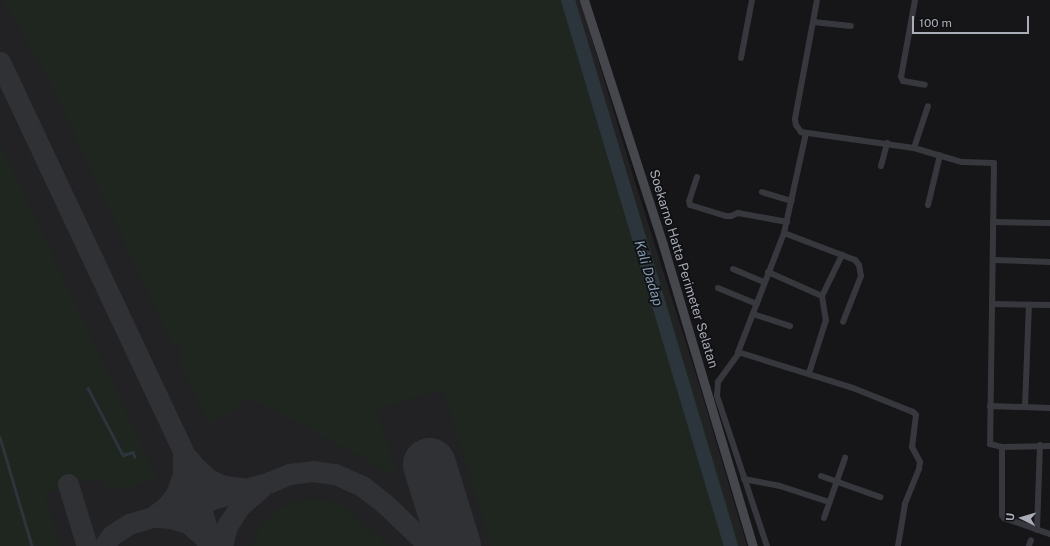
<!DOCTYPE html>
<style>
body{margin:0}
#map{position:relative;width:1050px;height:546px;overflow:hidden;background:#161618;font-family:"Public Sans",sans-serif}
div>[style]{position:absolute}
.built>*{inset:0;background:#222225}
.green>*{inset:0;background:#1e261f}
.stream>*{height:2.5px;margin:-1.25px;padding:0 1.25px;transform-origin:1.25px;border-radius:1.25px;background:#2c353c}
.river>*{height:14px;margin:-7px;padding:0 7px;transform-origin:7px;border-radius:7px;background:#2c353c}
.taxiway>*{height:21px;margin:-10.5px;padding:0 10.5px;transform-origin:10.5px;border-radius:10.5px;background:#303135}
.runway>*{height:53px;margin:-26.5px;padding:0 26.5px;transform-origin:26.5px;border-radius:26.5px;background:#303135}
.minor>*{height:6px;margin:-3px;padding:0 3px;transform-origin:3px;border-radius:3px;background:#37383d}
.secondary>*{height:9px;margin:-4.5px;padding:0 4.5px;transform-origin:4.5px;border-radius:4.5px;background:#45474d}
span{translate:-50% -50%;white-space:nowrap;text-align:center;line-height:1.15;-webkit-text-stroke:3.5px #111113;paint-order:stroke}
.street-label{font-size:13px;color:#a8adb8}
.water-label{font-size:14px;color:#7f9bb3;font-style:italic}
.north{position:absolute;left:1002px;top:498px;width:40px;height:40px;-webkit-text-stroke:3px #111113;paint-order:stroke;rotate:275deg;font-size:11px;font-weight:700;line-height:16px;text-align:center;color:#a8adb8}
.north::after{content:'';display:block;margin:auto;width:14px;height:18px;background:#a8adb8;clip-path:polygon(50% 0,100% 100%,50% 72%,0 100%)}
.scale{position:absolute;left:912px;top:16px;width:117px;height:18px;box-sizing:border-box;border:2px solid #a8adb8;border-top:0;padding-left:5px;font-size:12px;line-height:14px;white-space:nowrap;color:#a8adb8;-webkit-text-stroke:3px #111113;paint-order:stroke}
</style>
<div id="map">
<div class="built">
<i style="clip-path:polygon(0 0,580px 0,635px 182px,700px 387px,747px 546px,15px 546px,0 217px)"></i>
</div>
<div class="green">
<i style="clip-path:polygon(2px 0,575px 0,606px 105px,663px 286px,741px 546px,491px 546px,443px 389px,377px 409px,397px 476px,246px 396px,242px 405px,209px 424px,177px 356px,182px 352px,178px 344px,172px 345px,50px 82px,11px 13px)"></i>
<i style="clip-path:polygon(0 143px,157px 478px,124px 489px,117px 489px,109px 487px,99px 478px,44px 493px,60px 546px,0 546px)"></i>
<i style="clip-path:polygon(316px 499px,333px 502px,347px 509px,389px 546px,251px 546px,260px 526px,271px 515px,285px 505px,301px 501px)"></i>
</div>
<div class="stream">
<i style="left:88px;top:388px;width:76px;rotate:62.4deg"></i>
<i style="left:123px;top:455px;width:10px;rotate:-17deg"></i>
<i style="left:133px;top:452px;width:5px;rotate:68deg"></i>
<i style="left:0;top:437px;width:114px;rotate:73.6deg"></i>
</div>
<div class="river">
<i style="left:568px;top:0;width:570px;rotate:73.38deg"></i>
</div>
<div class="taxiway">
<i style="left:0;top:62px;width:440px;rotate:64.8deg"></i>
<i style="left:187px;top:460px;width:90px;rotate:73.8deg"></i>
<i style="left:189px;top:459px;width:10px;rotate:53deg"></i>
<i style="left:195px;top:467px;width:20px;rotate:41deg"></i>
<i style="left:210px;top:480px;width:15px;rotate:23deg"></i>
<i style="left:224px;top:486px;width:18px;rotate:6deg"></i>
<i style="left:68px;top:484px;width:65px;rotate:73deg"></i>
<i style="left:156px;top:514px;width:12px;rotate:-35deg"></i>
<i style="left:166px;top:507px;width:16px;rotate:-52deg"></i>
<i style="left:176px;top:494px;width:20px;rotate:-70deg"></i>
<i style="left:183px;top:475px;width:18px;rotate:-90deg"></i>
<i style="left:157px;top:517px;width:14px;rotate:4deg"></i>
<i style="left:171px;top:518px;width:19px;rotate:18deg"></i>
<i style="left:189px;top:524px;width:18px;rotate:41deg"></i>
<i style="left:203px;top:536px;width:12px;rotate:55deg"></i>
<i style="left:104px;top:546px;width:14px;rotate:-54deg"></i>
<i style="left:112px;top:535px;width:20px;rotate:-33deg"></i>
<i style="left:129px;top:524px;width:147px;rotate:-16.6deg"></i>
<i style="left:270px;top:482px;width:21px;rotate:-23deg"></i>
<i style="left:289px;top:474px;width:24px;rotate:-7deg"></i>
<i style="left:313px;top:471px;width:22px;rotate:8deg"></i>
<i style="left:335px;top:474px;width:30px;rotate:24deg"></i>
<i style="left:362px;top:486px;width:28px;rotate:38deg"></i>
<i style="left:384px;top:503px;width:62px;rotate:43.7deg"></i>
<i style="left:222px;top:546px;width:21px;rotate:-76deg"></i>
<i style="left:227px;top:526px;width:24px;rotate:-57deg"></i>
<i style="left:240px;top:506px;width:29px;rotate:-41deg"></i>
</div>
<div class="runway">
<i style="left:429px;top:464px;width:86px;rotate:73deg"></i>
</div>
<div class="minor">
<i style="left:817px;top:0;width:121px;rotate:100.5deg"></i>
<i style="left:795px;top:119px;width:6px;rotate:81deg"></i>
<i style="left:796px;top:125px;width:9px;rotate:54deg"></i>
<i style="left:801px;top:132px;width:114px;rotate:8.1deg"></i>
<i style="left:914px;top:148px;width:50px;rotate:16.3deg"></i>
<i style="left:962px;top:162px;width:32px;rotate:2deg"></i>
<i style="left:994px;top:163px;width:281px;rotate:90.8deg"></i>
<i style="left:990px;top:444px;width:12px;rotate:14deg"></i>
<i style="left:1002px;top:447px;width:48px;rotate:-1.2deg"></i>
<i style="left:915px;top:0;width:78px;rotate:100.3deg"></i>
<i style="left:901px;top:77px;width:4px;rotate:63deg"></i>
<i style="left:903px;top:81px;width:22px;rotate:10deg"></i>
<i style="left:813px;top:22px;width:38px;rotate:6deg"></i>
<i style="left:741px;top:58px;width:59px;rotate:-79.3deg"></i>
<i style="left:806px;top:133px;width:102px;rotate:102.4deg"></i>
<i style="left:784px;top:233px;width:128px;rotate:111.1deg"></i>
<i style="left:738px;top:352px;width:121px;rotate:17.4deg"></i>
<i style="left:853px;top:388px;width:65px;rotate:21.8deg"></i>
<i style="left:913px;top:412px;width:4px;rotate:45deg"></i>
<i style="left:916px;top:415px;width:32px;rotate:97deg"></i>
<i style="left:912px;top:447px;width:17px;rotate:62deg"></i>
<i style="left:920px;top:462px;width:7px;rotate:98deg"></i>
<i style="left:919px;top:469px;width:38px;rotate:112deg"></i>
<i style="left:905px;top:504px;width:43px;rotate:99.5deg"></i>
<i style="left:914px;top:148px;width:44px;rotate:-71.6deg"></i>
<i style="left:881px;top:166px;width:24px;rotate:-75deg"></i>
<i style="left:697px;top:177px;width:25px;rotate:108deg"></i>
<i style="left:689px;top:201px;width:4px;rotate:76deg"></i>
<i style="left:690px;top:205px;width:38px;rotate:17deg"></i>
<i style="left:726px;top:216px;width:5px"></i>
<i style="left:731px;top:216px;width:8px;rotate:-23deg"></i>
<i style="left:738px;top:213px;width:50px;rotate:10.4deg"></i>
<i style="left:762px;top:192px;width:31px;rotate:17deg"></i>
<i style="left:928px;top:205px;width:51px;rotate:-76.5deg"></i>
<i style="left:993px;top:222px;width:57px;rotate:1deg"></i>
<i style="left:784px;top:233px;width:76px;rotate:20.8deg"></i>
<i style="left:855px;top:260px;width:6px;rotate:51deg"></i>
<i style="left:859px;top:265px;width:11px;rotate:80deg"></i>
<i style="left:861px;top:276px;width:49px;rotate:111.4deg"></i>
<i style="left:993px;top:260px;width:57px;rotate:2deg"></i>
<i style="left:733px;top:269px;width:34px;rotate:23deg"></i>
<i style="left:768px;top:272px;width:59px;rotate:24deg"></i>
<i style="left:822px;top:296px;width:24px;rotate:81deg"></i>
<i style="left:826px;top:320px;width:56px;rotate:107.8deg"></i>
<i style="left:718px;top:288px;width:42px;rotate:22.3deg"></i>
<i style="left:822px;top:296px;width:46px;rotate:-64deg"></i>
<i style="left:992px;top:304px;width:58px;rotate:1deg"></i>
<i style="left:753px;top:314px;width:39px;rotate:18deg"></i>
<i style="left:739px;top:353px;width:36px;rotate:126deg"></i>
<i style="left:718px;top:382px;width:14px;rotate:94deg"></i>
<i style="left:717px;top:396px;width:158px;rotate:71.6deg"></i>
<i style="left:990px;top:406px;width:60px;rotate:1.9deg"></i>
<i style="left:1025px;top:407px;width:102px;rotate:-87.8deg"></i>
<i style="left:1002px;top:447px;width:68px;rotate:90deg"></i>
<i style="left:1002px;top:515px;width:4px;rotate:56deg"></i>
<i style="left:1004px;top:518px;width:49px;rotate:19.2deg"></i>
<i style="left:821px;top:476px;width:63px;rotate:19.6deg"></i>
<i style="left:744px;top:479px;width:37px;rotate:11deg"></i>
<i style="left:780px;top:486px;width:52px;rotate:18.1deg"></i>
<i style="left:824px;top:518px;width:64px;rotate:-70.7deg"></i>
<i style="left:1037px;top:530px;width:85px;rotate:-88deg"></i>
<i style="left:1029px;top:546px;width:6px;rotate:-72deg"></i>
</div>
<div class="secondary">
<i style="left:584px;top:0;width:257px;rotate:72.1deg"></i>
<i style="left:663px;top:245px;width:314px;rotate:73.4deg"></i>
</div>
<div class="street-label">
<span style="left:683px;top:269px;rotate:73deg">Soekarno Hatta Perimeter Selatan</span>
</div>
<div class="water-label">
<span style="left:649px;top:273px;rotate:73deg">Kali Dadap</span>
</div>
<div class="north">U</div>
<div class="scale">100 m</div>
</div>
